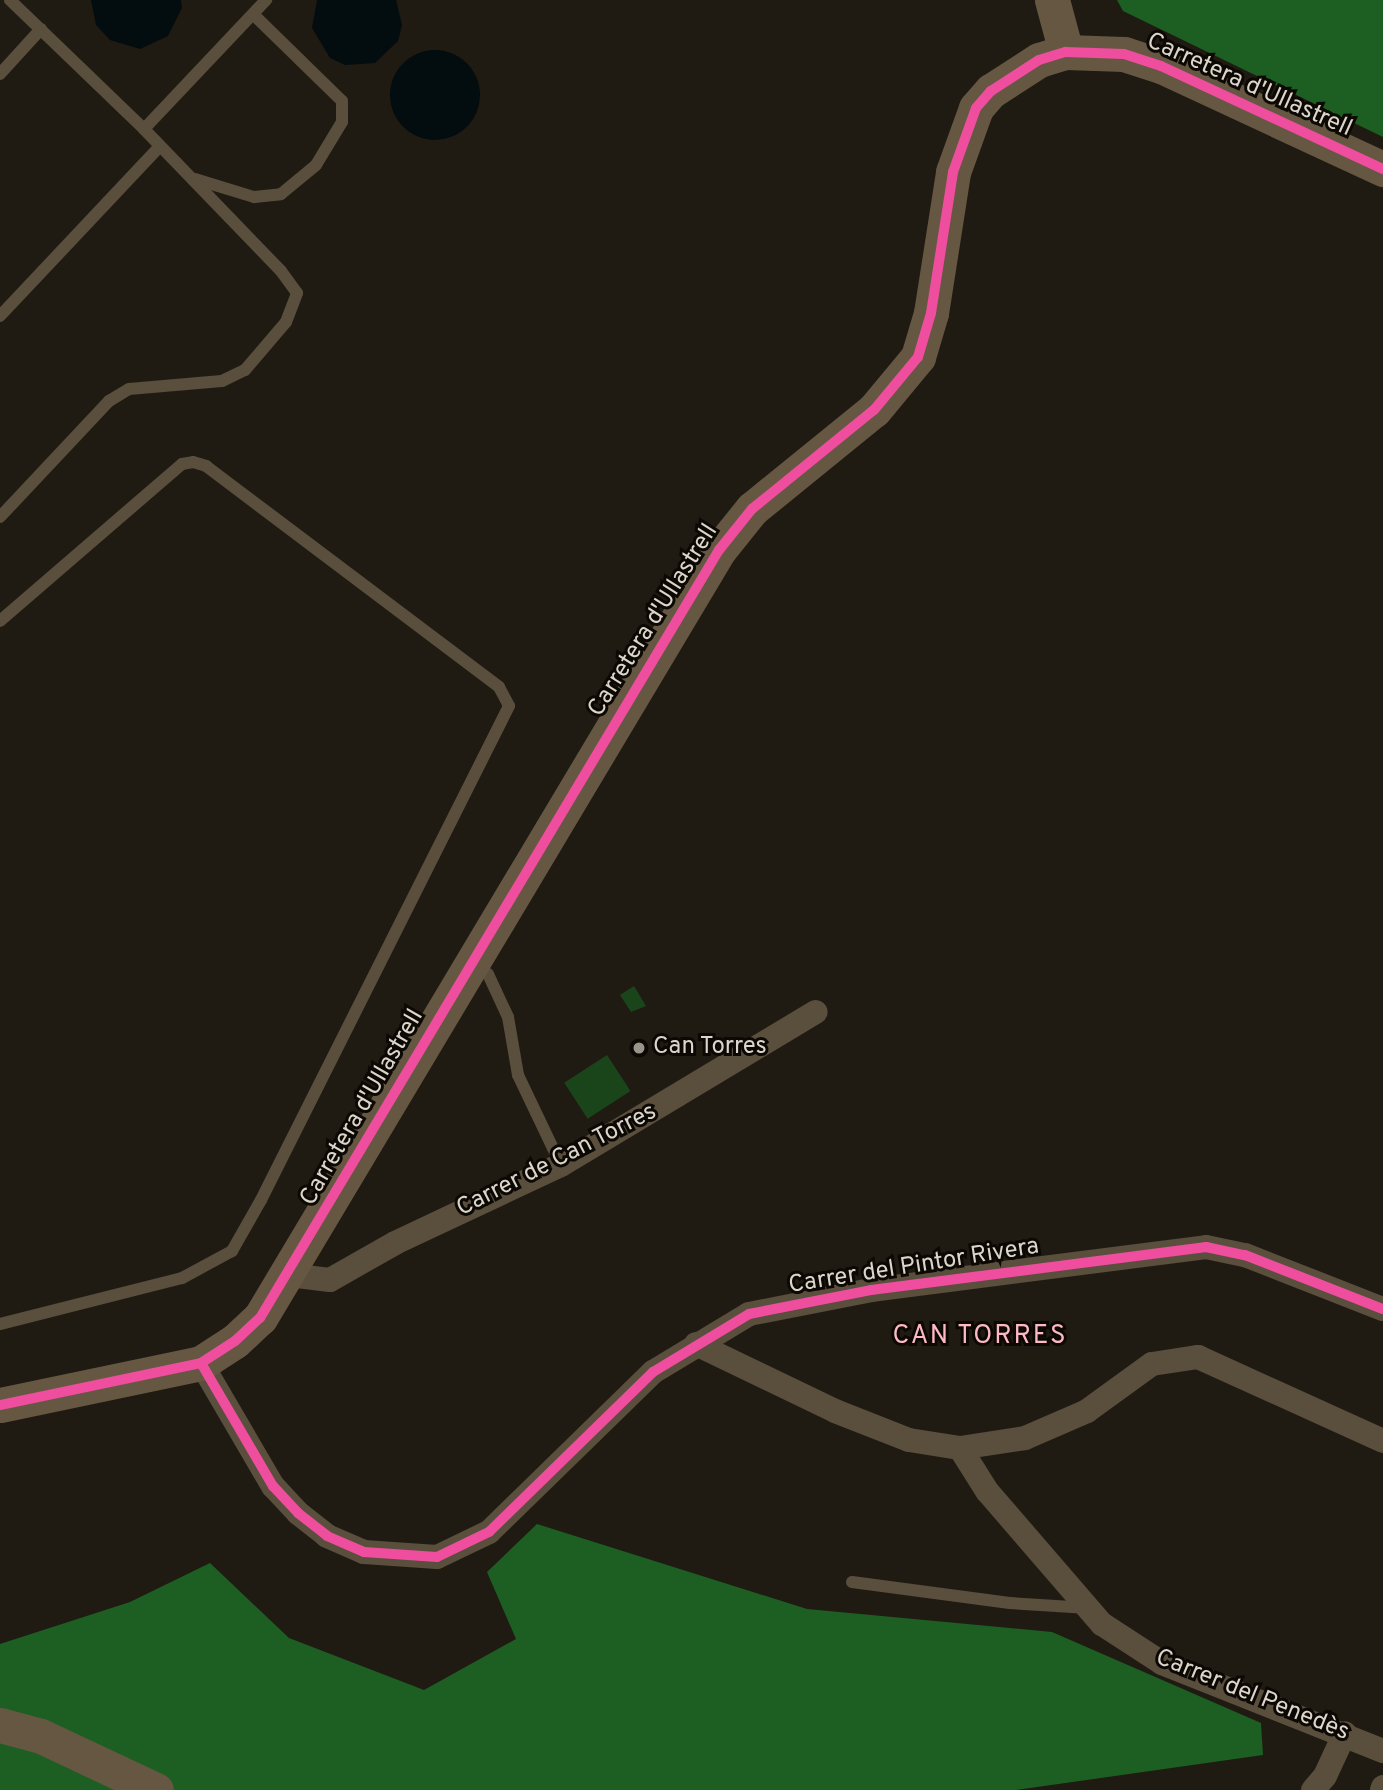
<!DOCTYPE html>
<meta charset="utf-8">
<style>
body{margin:0}
#map{position:relative;width:1383px;height:1790px;overflow:hidden;background:#201b12;font-family:Overpass,sans-serif}
div>[style]{position:absolute}
.green>*{inset:0;background:#1a451b;transform-origin:0 0}
.forest>*{inset:0;background:#1d5e22}
.water>*{inset:0;background:#030c0e}
.round{border-radius:50%}
.lane>*{height:12px;margin:-6px;padding:0 6px;transform-origin:6px;border-radius:6px;background:#5a4e3d}
.street>*{height:24px;margin:-12px;padding:0 12px;transform-origin:12px;border-radius:12px;background:#5a4e3d}
.secondary>*{height:35px;margin:-17.5px;padding:0 17.5px;transform-origin:17.5px;border-radius:17.5px;background:#665742}
.cycleway>*{height:10px;margin:-5px;padding:0 5px;transform-origin:5px;border-radius:5px;background:#ef4d9e}
.dots>*{width:19px;height:19px;translate:-50% -50%;box-sizing:border-box;border:4px solid #0c0803;border-radius:50%}
span{translate:-50% -50%;white-space:nowrap;text-align:center;line-height:1.15;-webkit-text-stroke:6px #0c0803;paint-order:stroke}
.street-label{font-size:24px;color:#dbd5cb}
.poi-label{font-size:24px;color:#dbd5cb}
.left{translate:0 -50%;text-align:left}
.neighbourhood-label{font-size:26px;color:#fdb9c4;letter-spacing:2px}
</style>
<div id="map">
<div class="green">
<i style="clip-path:polygon(634px 986px,646px 1006px,631px 1012px,620px 995px)"></i>
<i style="left:607px;top:1055px;width:43px;height:51px;rotate:57deg"></i>
</div>
<div class="forest">
<i style="clip-path:polygon(1117px 0,1383px 0,1383px 137px,1123px 11px)"></i>
<i style="clip-path:polygon(537px 1524px,807px 1609px,1052px 1632px,1261px 1723px,1263px 1755px,1016px 1790px,0 1790px,0 1644px,130px 1602px,210px 1563px,289px 1638px,424px 1690px,516px 1639px,487px 1572px)"></i>
</div>
<div class="water">
<i style="clip-path:polygon(91px 0,181px 0,182px 8px,168px 36px,140px 49px,110px 40px,96px 25px)"></i>
<i style="clip-path:polygon(317px 0,396px 0,402px 25px,398px 41px,375px 63px,345px 65px,330px 58px,312px 28px)"></i>
<i class="round" style="left:390px;top:50px;width:90px;height:90px"></i>
</div>
<div class="lane">
<i style="left:0;top:74px;width:61px;rotate:-47.7deg"></i>
<i style="left:144px;top:129px;width:178px;rotate:-46.6deg"></i>
<i style="left:195px;top:179px;width:62px;rotate:17deg"></i>
<i style="left:254px;top:197px;width:27px;rotate:-6deg"></i>
<i style="left:281px;top:194px;width:45px;rotate:-39.6deg"></i>
<i style="left:316px;top:165px;width:50px;rotate:-58.8deg"></i>
<i style="left:342px;top:122px;width:21px;rotate:-90deg"></i>
<i style="left:342px;top:101px;width:124px;rotate:-135.7deg"></i>
<i style="left:0;top:316px;width:233px;rotate:-46.7deg"></i>
<i style="left:0;top:517px;width:159px;rotate:-46.8deg"></i>
<i style="left:109px;top:401px;width:23px;rotate:-31deg"></i>
<i style="left:129px;top:389px;width:93px;rotate:-4.9deg"></i>
<i style="left:222px;top:381px;width:25px;rotate:-26deg"></i>
<i style="left:245px;top:370px;width:63px;rotate:-49.5deg"></i>
<i style="left:286px;top:322px;width:31px;rotate:-69deg"></i>
<i style="left:297px;top:293px;width:27px;rotate:-126deg"></i>
<i style="left:281px;top:271px;width:197px;rotate:-134deg"></i>
<i style="left:144px;top:129px;width:186px;rotate:-136.1deg"></i>
<i style="left:0;top:621px;width:240px;rotate:-40.8deg"></i>
<i style="left:182px;top:464px;width:11px;rotate:-10deg"></i>
<i style="left:193px;top:462px;width:14px;rotate:17deg"></i>
<i style="left:206px;top:466px;width:367px;rotate:37deg"></i>
<i style="left:499px;top:687px;width:21px;rotate:62deg"></i>
<i style="left:509px;top:706px;width:553px;rotate:116.66deg"></i>
<i style="left:261px;top:1200px;width:59px;rotate:119.6deg"></i>
<i style="left:232px;top:1251px;width:57px;rotate:151.6deg"></i>
<i style="left:182px;top:1278px;width:188px;rotate:165.8deg"></i>
<i style="left:474px;top:964px;width:17px;rotate:36deg"></i>
<i style="left:488px;top:974px;width:47px;rotate:65.1deg"></i>
<i style="left:508px;top:1017px;width:59px;rotate:80.2deg"></i>
<i style="left:518px;top:1075px;width:100px;rotate:64.5deg"></i>
<i style="left:852px;top:1582px;width:159px;rotate:7.6deg"></i>
<i style="left:1010px;top:1603px;width:78px;rotate:3.7deg"></i>
</div>
<div class="street">
<i style="left:289px;top:1275px;width:41px;rotate:7deg"></i>
<i style="left:330px;top:1280px;width:75px;rotate:-29.6deg"></i>
<i style="left:395px;top:1243px;width:183px;rotate:-25.2deg"></i>
<i style="left:561px;top:1165px;width:297px;rotate:-31deg"></i>
<i style="left:696px;top:1344px;width:154px;rotate:25.7deg"></i>
<i style="left:835px;top:1411px;width:79px;rotate:21.4deg"></i>
<i style="left:909px;top:1440px;width:52px;rotate:8.9deg"></i>
<i style="left:960px;top:1448px;width:66px;rotate:-8.7deg"></i>
<i style="left:1025px;top:1438px;width:68px;rotate:-23.5deg"></i>
<i style="left:1087px;top:1411px;width:80px;rotate:-35.9deg"></i>
<i style="left:1152px;top:1364px;width:47px;rotate:-8.7deg"></i>
<i style="left:1198px;top:1357px;width:203px;rotate:24.4deg"></i>
<i style="left:201px;top:1363px;width:143px;rotate:59.7deg"></i>
<i style="left:273px;top:1486px;width:37px;rotate:47deg"></i>
<i style="left:298px;top:1513px;width:37px;rotate:38deg"></i>
<i style="left:327px;top:1536px;width:40px;rotate:23.4deg"></i>
<i style="left:364px;top:1552px;width:73px;rotate:3.9deg"></i>
<i style="left:437px;top:1557px;width:58px;rotate:-25.7deg"></i>
<i style="left:489px;top:1532px;width:229px;rotate:-44.3deg"></i>
<i style="left:653px;top:1372px;width:112px;rotate:-31.1deg"></i>
<i style="left:749px;top:1314px;width:124px;rotate:-11.1deg"></i>
<i style="left:871px;top:1290px;width:338px;rotate:-7.3deg"></i>
<i style="left:1206px;top:1247px;width:40px;rotate:12deg"></i>
<i style="left:1245px;top:1255px;width:148px;rotate:21.4deg"></i>
<i style="left:960px;top:1448px;width:51px;rotate:57.9deg"></i>
<i style="left:987px;top:1491px;width:176px;rotate:49.2deg"></i>
<i style="left:1102px;top:1624px;width:72px;rotate:33deg"></i>
<i style="left:1162px;top:1663px;width:238px;rotate:21.7deg"></i>
<i style="left:1313px;top:1790px;width:18px;rotate:-49deg"></i>
<i style="left:1325px;top:1776px;width:47px;rotate:-65.1deg"></i>
<i style="left:1382px;top:1790px;width:3px;rotate:-72deg"></i>
</div>
<div class="secondary">
<i style="left:1052px;top:0;width:54px;rotate:74.9deg"></i>
<i style="left:0;top:1405px;width:205px;rotate:-11.8deg"></i>
<i style="left:201px;top:1363px;width:40px;rotate:-32.9deg"></i>
<i style="left:235px;top:1341px;width:34px;rotate:-43deg"></i>
<i style="left:260px;top:1318px;width:895px;rotate:-59.14deg"></i>
<i style="left:719px;top:550px;width:53px;rotate:-51.2deg"></i>
<i style="left:752px;top:509px;width:157px;rotate:-39.1deg"></i>
<i style="left:874px;top:410px;width:69px;rotate:-50.3deg"></i>
<i style="left:918px;top:357px;width:46px;rotate:-73.5deg"></i>
<i style="left:931px;top:313px;width:143px;rotate:-81.1deg"></i>
<i style="left:953px;top:172px;width:68px;rotate:-70.2deg"></i>
<i style="left:976px;top:108px;width:23px;rotate:-49deg"></i>
<i style="left:991px;top:91px;width:57px;rotate:-32.9deg"></i>
<i style="left:1039px;top:60px;width:28px;rotate:-17deg"></i>
<i style="left:1066px;top:52px;width:58px;rotate:2deg"></i>
<i style="left:1124px;top:54px;width:39px;rotate:18deg"></i>
<i style="left:1161px;top:66px;width:245px;rotate:24.9deg"></i>
<i style="left:0;top:1725px;width:42px;rotate:15deg"></i>
<i style="left:41px;top:1736px;width:127px;rotate:25.2deg"></i>
</div>
<div class="cycleway">
<i style="left:201px;top:1363px;width:143px;rotate:59.7deg"></i>
<i style="left:273px;top:1486px;width:37px;rotate:47deg"></i>
<i style="left:298px;top:1513px;width:37px;rotate:38deg"></i>
<i style="left:327px;top:1536px;width:40px;rotate:23.4deg"></i>
<i style="left:364px;top:1552px;width:73px;rotate:3.9deg"></i>
<i style="left:437px;top:1557px;width:58px;rotate:-25.7deg"></i>
<i style="left:489px;top:1532px;width:229px;rotate:-44.3deg"></i>
<i style="left:653px;top:1372px;width:112px;rotate:-31.1deg"></i>
<i style="left:749px;top:1314px;width:124px;rotate:-11.1deg"></i>
<i style="left:871px;top:1290px;width:338px;rotate:-7.3deg"></i>
<i style="left:1206px;top:1247px;width:40px;rotate:12deg"></i>
<i style="left:1245px;top:1255px;width:148px;rotate:21.4deg"></i>
<i style="left:0;top:1405px;width:205px;rotate:-11.8deg"></i>
<i style="left:201px;top:1363px;width:40px;rotate:-32.9deg"></i>
<i style="left:235px;top:1341px;width:34px;rotate:-43deg"></i>
<i style="left:260px;top:1318px;width:895px;rotate:-59.14deg"></i>
<i style="left:719px;top:550px;width:53px;rotate:-51.2deg"></i>
<i style="left:752px;top:509px;width:157px;rotate:-39.1deg"></i>
<i style="left:874px;top:410px;width:69px;rotate:-50.3deg"></i>
<i style="left:918px;top:357px;width:46px;rotate:-73.5deg"></i>
<i style="left:931px;top:313px;width:143px;rotate:-81.1deg"></i>
<i style="left:953px;top:172px;width:68px;rotate:-70.2deg"></i>
<i style="left:976px;top:108px;width:23px;rotate:-49deg"></i>
<i style="left:991px;top:91px;width:57px;rotate:-32.9deg"></i>
<i style="left:1039px;top:60px;width:28px;rotate:-17deg"></i>
<i style="left:1066px;top:52px;width:58px;rotate:2deg"></i>
<i style="left:1124px;top:54px;width:39px;rotate:18deg"></i>
<i style="left:1161px;top:66px;width:245px;rotate:24.9deg"></i>
</div>
<div class="dots">
<i style="left:639px;top:1048px;background:#9a948a"></i>
</div>
<div class="street-label">
<span style="left:1249px;top:86px;rotate:24deg">Carretera d'Ullastrell</span>
<span style="left:654px;top:621px;rotate:-58deg">Carretera d'Ullastrell</span>
<span style="left:363px;top:1108px;rotate:-60deg">Carretera d'Ullastrell</span>
<span style="left:557px;top:1161px;rotate:-27deg">Carrer de Can Torres</span>
<span style="left:914px;top:1267px;rotate:-9deg">Carrer del Pintor Rivera</span>
<span style="left:1252px;top:1696px;rotate:22deg">Carrer del Penedès</span>
</div>
<div class="poi-label">
<span class="left" style="left:653px;top:1048px">Can Torres</span>
</div>
<div class="neighbourhood-label">
<span style="left:980px;top:1337px">CAN TORRES</span>
</div>
</div>
